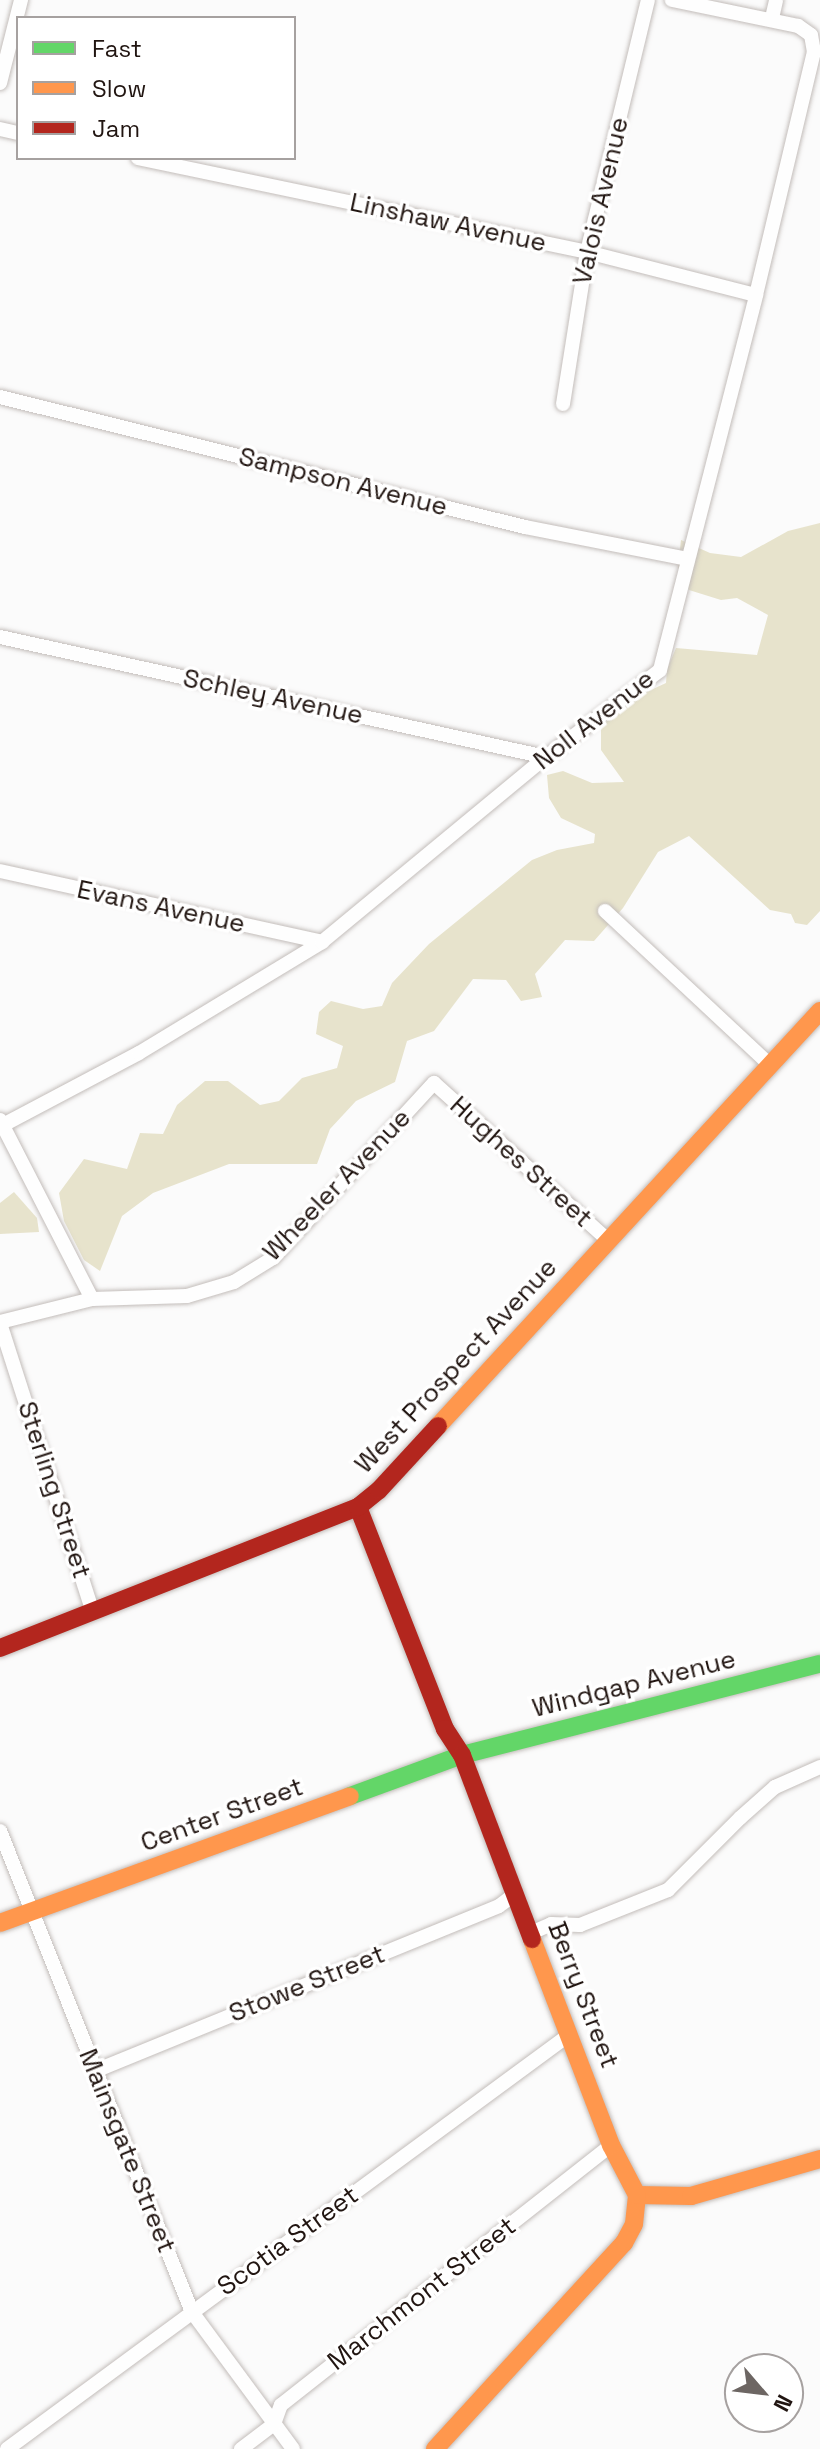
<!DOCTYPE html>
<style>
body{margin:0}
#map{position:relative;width:820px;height:2449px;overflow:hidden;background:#fbfbfb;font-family:"Space Grotesk",sans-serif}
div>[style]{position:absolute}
.forest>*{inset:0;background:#e7e3cc}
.roads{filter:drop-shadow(0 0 2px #c3bdba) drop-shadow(0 0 2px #c3bdba)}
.street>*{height:14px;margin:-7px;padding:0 7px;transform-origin:7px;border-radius:7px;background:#fefefe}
.fast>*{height:18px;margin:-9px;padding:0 9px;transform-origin:9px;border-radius:9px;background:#63d668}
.slow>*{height:18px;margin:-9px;padding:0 9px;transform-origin:9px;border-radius:9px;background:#ff974d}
.jam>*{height:18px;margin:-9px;padding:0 9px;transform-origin:9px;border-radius:9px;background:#b3261e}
span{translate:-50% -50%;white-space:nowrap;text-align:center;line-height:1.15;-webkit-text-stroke:7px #fff;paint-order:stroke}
.street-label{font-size:26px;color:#211511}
.legend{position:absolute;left:16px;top:16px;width:280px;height:144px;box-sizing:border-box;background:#fff;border:2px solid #a6a1a0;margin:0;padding:10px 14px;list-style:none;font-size:24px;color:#211511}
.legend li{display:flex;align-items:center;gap:16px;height:40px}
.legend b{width:40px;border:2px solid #a6a1a0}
.north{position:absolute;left:724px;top:2353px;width:80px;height:80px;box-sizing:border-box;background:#fff;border:2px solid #a6a1a0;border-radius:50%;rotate:118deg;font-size:22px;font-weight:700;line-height:32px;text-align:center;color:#211511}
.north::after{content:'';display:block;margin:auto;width:28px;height:36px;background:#6d6663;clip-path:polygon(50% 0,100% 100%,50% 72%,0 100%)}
</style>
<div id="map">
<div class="forest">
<i style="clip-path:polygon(820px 523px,820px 911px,807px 925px,795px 923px,791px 914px,770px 910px,689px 836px,658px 852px,623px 908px,594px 941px,565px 940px,535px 974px,542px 997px,521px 1001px,506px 980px,473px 979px,434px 1031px,407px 1041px,395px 1082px,356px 1101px,330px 1129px,317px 1164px,229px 1164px,153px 1193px,122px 1216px,100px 1271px,84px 1260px,64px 1221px,59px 1193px,84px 1159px,127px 1169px,140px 1133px,163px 1134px,177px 1105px,205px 1081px,228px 1081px,260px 1105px,279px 1101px,302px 1078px,337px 1068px,343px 1046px,316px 1034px,319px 1012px,331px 1001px,363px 1009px,382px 1006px,392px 983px,429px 944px,532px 860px,557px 850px,594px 843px,595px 834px,561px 818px,549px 798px,547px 775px,563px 771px,592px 783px,624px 782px,601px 750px,601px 723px,640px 695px,666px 683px,667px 669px,676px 648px,757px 655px,768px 615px,737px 598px,721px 600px,689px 590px,678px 567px,681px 540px,710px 553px,741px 557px,788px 531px)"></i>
<i style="clip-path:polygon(14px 1192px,37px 1218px,39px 1232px,0 1234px,0 1203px)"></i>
</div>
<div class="roads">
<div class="street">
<i style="left:772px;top:18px;width:18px;rotate:-77deg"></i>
<i style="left:0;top:83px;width:86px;rotate:-75.8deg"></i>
<i style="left:0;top:129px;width:18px;rotate:13deg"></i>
<i style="left:138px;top:158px;width:459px;rotate:11.8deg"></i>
<i style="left:587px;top:252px;width:174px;rotate:14.3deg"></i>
<i style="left:0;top:397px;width:541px;rotate:13.91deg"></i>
<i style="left:525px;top:527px;width:166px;rotate:11.1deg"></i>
<i style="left:563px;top:404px;width:154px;rotate:-81deg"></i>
<i style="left:587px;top:252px;width:259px;rotate:-76.4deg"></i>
<i style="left:0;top:637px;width:559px;rotate:12.4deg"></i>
<i style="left:0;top:871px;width:330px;rotate:12.4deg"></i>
<i style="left:605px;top:911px;width:224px;rotate:43deg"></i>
<i style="left:0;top:1120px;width:201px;rotate:62.8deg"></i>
<i style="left:3px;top:1125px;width:154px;rotate:-27.9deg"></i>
<i style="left:139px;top:1053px;width:214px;rotate:-31.2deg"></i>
<i style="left:322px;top:942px;width:291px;rotate:-39.6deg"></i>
<i style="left:546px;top:757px;width:143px;rotate:-37.3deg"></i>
<i style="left:660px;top:670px;width:387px;rotate:-75.6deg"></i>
<i style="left:756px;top:295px;width:250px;rotate:-76.6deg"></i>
<i style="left:814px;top:52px;width:17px;rotate:-100deg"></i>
<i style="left:811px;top:35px;width:16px;rotate:-145deg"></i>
<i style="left:798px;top:26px;width:129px;rotate:-168.3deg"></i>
<i style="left:0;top:1322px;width:95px;rotate:-14deg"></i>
<i style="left:92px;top:1299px;width:95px;rotate:-1.8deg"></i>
<i style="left:187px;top:1296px;width:49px;rotate:-16.6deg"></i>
<i style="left:234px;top:1282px;width:46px;rotate:-31.6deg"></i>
<i style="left:273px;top:1258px;width:238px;rotate:-47.4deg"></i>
<i style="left:434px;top:1083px;width:234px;rotate:42.1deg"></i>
<i style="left:0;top:1323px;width:304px;rotate:72.2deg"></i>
<i style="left:0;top:1831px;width:518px;rotate:68.24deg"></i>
<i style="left:192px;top:2312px;width:170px;rotate:53.6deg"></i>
<i style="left:531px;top:1933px;width:22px;rotate:-24deg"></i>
<i style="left:551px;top:1924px;width:29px;rotate:2deg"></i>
<i style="left:580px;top:1925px;width:95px;rotate:-21.7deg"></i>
<i style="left:668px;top:1890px;width:102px;rotate:-45deg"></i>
<i style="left:740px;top:1818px;width:47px;rotate:-41.5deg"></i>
<i style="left:775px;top:1787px;width:49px;rotate:-24deg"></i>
<i style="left:95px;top:2071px;width:436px;rotate:-22.2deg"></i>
<i style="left:499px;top:1906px;width:21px;rotate:-37deg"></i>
<i style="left:7px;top:2449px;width:699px;rotate:-36.39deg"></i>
<i style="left:241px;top:2449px;width:41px;rotate:-37.1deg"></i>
<i style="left:274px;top:2424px;width:20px;rotate:-70deg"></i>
<i style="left:281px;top:2405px;width:420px;rotate:-38.2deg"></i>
</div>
<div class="fast">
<i style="left:350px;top:1796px;width:119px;rotate:-20.1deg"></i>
<i style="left:462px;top:1755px;width:369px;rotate:-14.3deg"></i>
</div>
<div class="slow">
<i style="left:438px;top:1426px;width:564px;rotate:-47.37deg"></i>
<i style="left:0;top:1923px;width:372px;rotate:-19.9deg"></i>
<i style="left:637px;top:2195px;width:54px;rotate:1.1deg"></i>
<i style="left:691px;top:2196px;width:134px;rotate:-16deg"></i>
<i style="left:435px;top:2449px;width:280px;rotate:-47.5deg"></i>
<i style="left:624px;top:2243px;width:21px;rotate:-62deg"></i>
<i style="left:634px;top:2224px;width:29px;rotate:-84deg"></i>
<i style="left:637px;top:2195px;width:56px;rotate:-117.5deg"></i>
<i style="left:611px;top:2145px;width:221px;rotate:-111deg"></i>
</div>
<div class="jam">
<i style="left:358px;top:1507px;width:238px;rotate:68.6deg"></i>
<i style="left:445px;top:1729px;width:31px;rotate:57deg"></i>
<i style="left:462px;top:1755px;width:197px;rotate:69.2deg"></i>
<i style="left:0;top:1648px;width:385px;rotate:-21.5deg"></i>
<i style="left:358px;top:1507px;width:27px;rotate:-39deg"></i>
<i style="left:379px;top:1490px;width:87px;rotate:-47.3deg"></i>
</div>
</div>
<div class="street-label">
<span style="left:601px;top:201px;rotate:-77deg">Valois Avenue</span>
<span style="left:448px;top:223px;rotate:12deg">Linshaw Avenue</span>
<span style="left:343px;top:482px;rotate:14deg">Sampson Avenue</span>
<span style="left:273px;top:697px;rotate:12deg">Schley Avenue</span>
<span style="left:594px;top:720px;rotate:-38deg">Noll Avenue</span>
<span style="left:161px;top:907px;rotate:12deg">Evans Avenue</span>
<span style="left:521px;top:1162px;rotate:42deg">Hughes Street</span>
<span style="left:337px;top:1185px;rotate:-46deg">Wheeler Avenue</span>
<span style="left:456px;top:1366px;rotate:-47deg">West Prospect Avenue</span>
<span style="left:54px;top:1490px;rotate:72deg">Sterling Street</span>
<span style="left:634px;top:1684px;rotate:-14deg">Windgap Avenue</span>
<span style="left:222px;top:1815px;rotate:-20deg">Center Street</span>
<span style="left:307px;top:1984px;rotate:-22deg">Stowe Street</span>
<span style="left:583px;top:1995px;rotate:69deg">Berry Street</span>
<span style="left:127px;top:2151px;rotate:68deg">Mainsgate Street</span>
<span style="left:288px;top:2241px;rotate:-36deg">Scotia Street</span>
<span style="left:422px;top:2294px;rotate:-38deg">Marchmont Street</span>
</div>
<ul class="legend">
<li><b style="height:10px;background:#63d668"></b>Fast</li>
<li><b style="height:10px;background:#ff974d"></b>Slow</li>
<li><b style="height:10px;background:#b3261e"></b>Jam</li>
</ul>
<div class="north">N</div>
</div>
